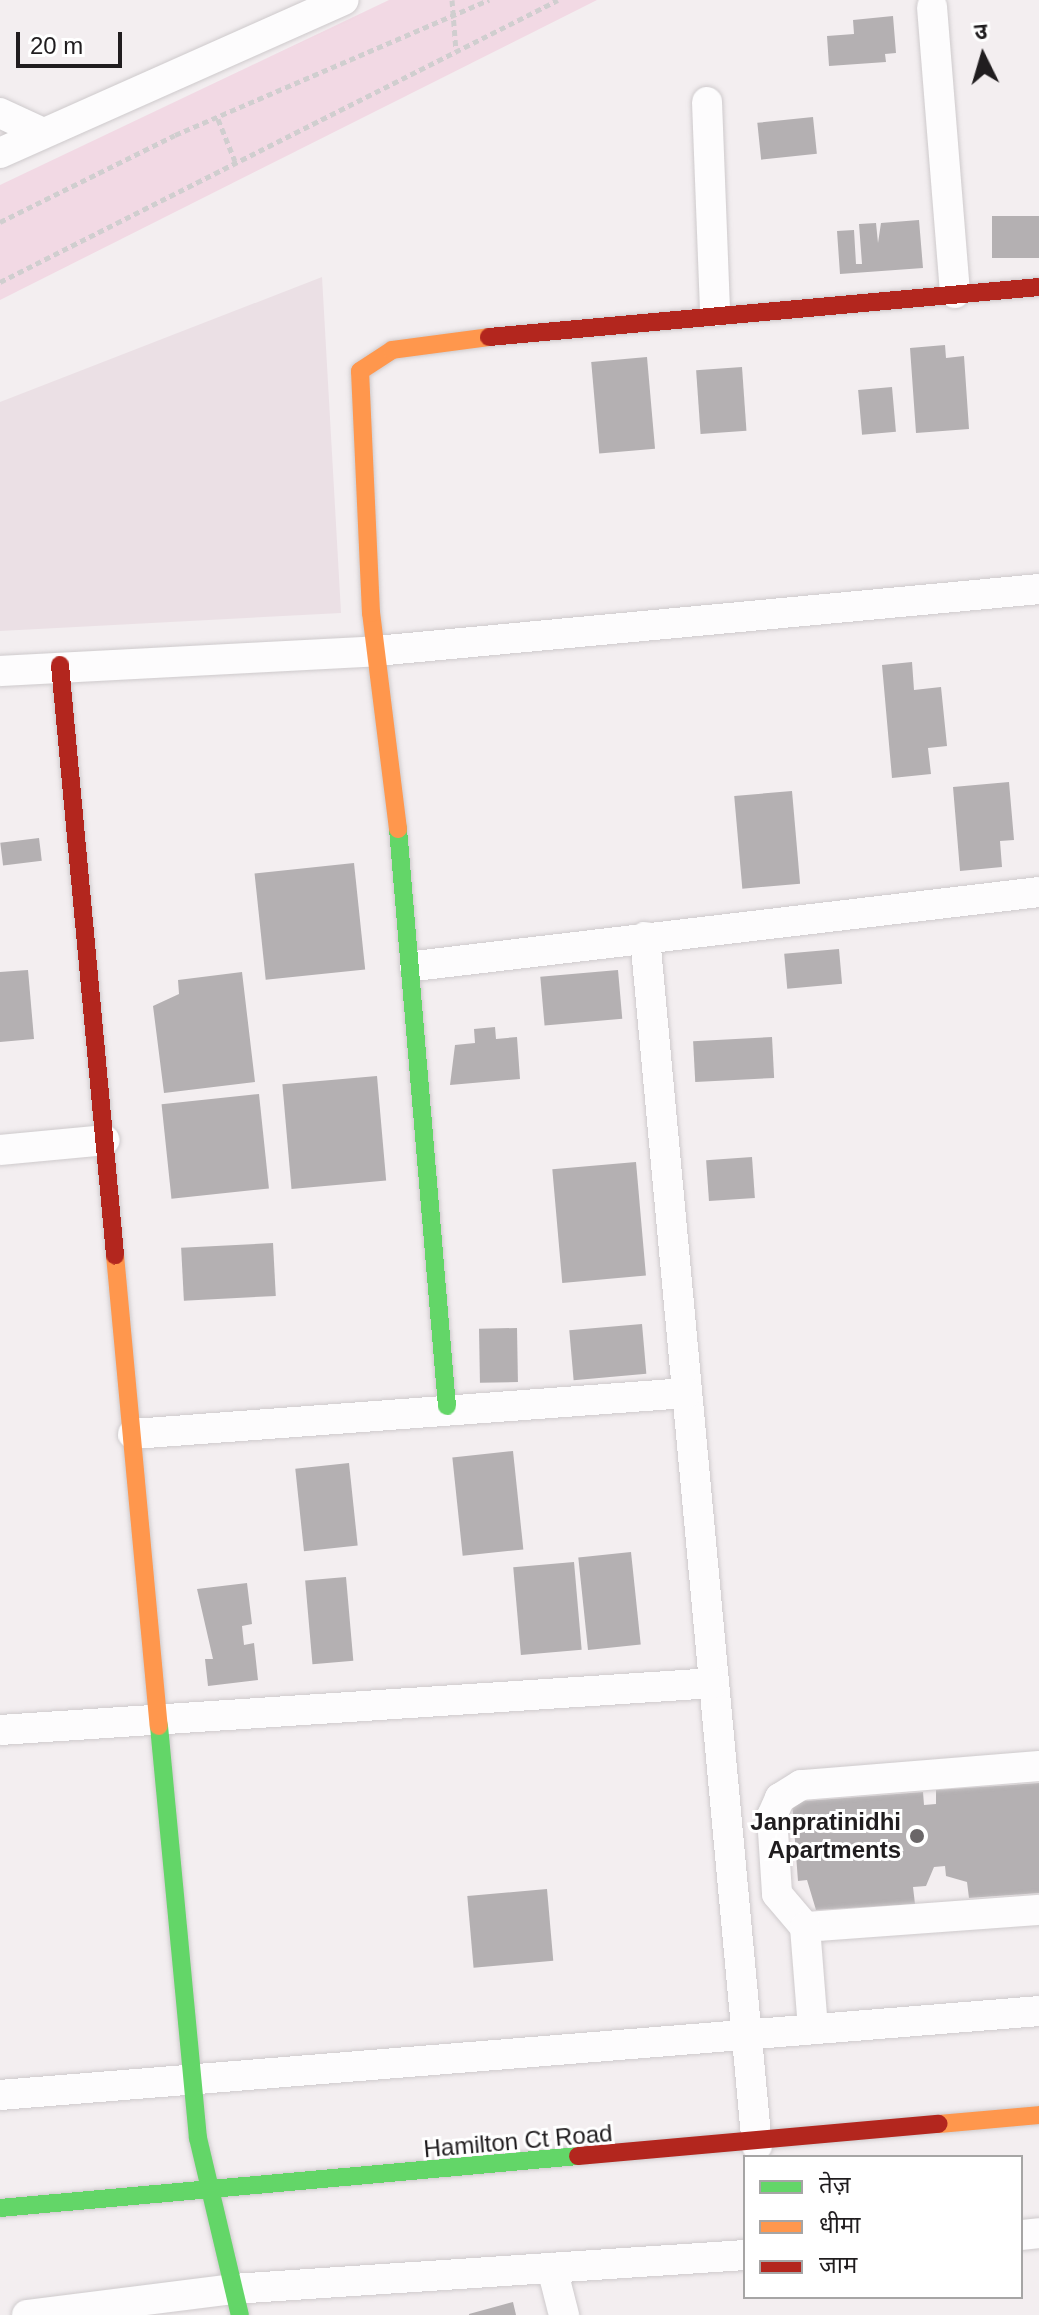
<!DOCTYPE html>
<meta charset="utf-8">
<style>
body{margin:0}
#map{position:relative;width:1039px;height:2315px;overflow:hidden;background:#f3eef0;font-family:Helvetica,"Noto Sans Devanagari",sans-serif}
div>[style]{position:absolute}
.built>*{inset:0;background:#ebe0e5}
.green>*{inset:0;background:#f2d9e4}
.building>*{inset:0;background:#b4b0b2;transform-origin:0 0}
.path>*{height:5px;margin-top:-2.5px;transform-origin:0;background:repeating-linear-gradient(90deg,#d0cecf 0 6px,transparent 0 10px)}
.roads{filter:drop-shadow(0 0 2px #cecacc) drop-shadow(0 0 2px #cecacc)}
.street>*{height:30px;margin:-15px;padding:0 15px;transform-origin:15px;border-radius:15px;background:#fdfcfd}
.fast>*{height:18px;margin:-9px;padding:0 9px;transform-origin:9px;border-radius:9px;background:#63d668}
.slow>*{height:18px;margin:-9px;padding:0 9px;transform-origin:9px;border-radius:9px;background:#ff974d}
.jam>*{height:18px;margin:-9px;padding:0 9px;transform-origin:9px;border-radius:9px;background:#b3261e}
.dots>*{width:22px;height:22px;translate:-50% -50%;box-sizing:border-box;border:4px solid #fff;border-radius:50%}
span{translate:-50% -50%;white-space:nowrap;text-align:center;line-height:1.15;-webkit-text-stroke:6px #fff;paint-order:stroke}
.poi-label{font-size:24px;color:#201d1f;font-weight:700}
.right{translate:-100% -50%;text-align:right}
.street-label{font-size:24px;color:#201d1f}
.legend{position:absolute;left:743px;top:2155px;width:280px;height:144px;box-sizing:border-box;background:#fff;border:2px solid #a6a5a5;margin:0;padding:10px 14px;list-style:none;font-size:24px;color:#201d1f}
.legend li{display:flex;align-items:center;gap:16px;height:40px}
.legend b{width:40px;border:2px solid #a6a5a5}
.north{position:absolute;left:943px;top:16px;width:80px;height:80px;-webkit-text-stroke:6px #fff;paint-order:stroke;rotate:355deg;font-size:22px;font-weight:700;line-height:32px;text-align:center;color:#201d1f}
.north::after{content:'';display:block;margin:auto;width:28px;height:36px;background:#201d1f;clip-path:polygon(50% 0,100% 100%,50% 72%,0 100%)}
.scale{position:absolute;left:16px;top:32px;width:106px;height:36px;box-sizing:border-box;border:4px solid #201d1f;border-top:0;padding-left:10px;font-size:24px;line-height:28px;white-space:nowrap;color:#201d1f;-webkit-text-stroke:6px #fff;paint-order:stroke}
</style>
<div id="map">
<div class="built">
<i style="clip-path:polygon(322px 277px,341px 613px,0 631px,0 402px)"></i>
</div>
<div class="green">
<i style="clip-path:polygon(389px 0,597px 0,0 300px,0 185px)"></i>
</div>
<div class="building">
<i style="clip-path:polygon(893px 16px,896px 53px,885px 54px,886px 62px,829px 66px,827px 36px,854px 34px,853px 20px)"></i>
<i style="left:813px;top:117px;width:37px;height:56px;rotate:84deg"></i>
<i style="left:1039px;top:216px;width:42px;height:47px;rotate:90deg"></i>
<i style="clip-path:polygon(919px 220px,923px 268px,840px 274px,837px 231px,854px 230px,856px 264px,862px 264px,859px 224px,876px 223px,878px 243px,881px 223px)"></i>
<i style="clip-path:polygon(945px 345px,946px 358px,964px 356px,969px 429px,916px 433px,910px 348px)"></i>
<i style="left:647px;top:357px;width:92px;height:56px;rotate:85deg"></i>
<i style="left:742px;top:367px;width:64px;height:46px;rotate:86deg"></i>
<i style="left:892px;top:387px;width:45px;height:34px;rotate:85deg"></i>
<i style="clip-path:polygon(912px 662px,914px 690px,941px 687px,947px 746px,928px 748px,931px 774px,892px 778px,882px 665px)"></i>
<i style="clip-path:polygon(1009px 782px,1014px 840px,1000px 841px,1002px 867px,960px 871px,953px 787px)"></i>
<i style="left:792px;top:791px;width:93px;height:58px;rotate:85deg"></i>
<i style="left:39px;top:838px;width:23px;height:39px;rotate:83deg"></i>
<i style="left:354px;top:863px;width:107px;height:100px;rotate:84deg"></i>
<i style="left:839px;top:949px;width:35px;height:55px;rotate:85deg"></i>
<i style="clip-path:polygon(28px 970px,34px 1039px,0 1042px,0 972px)"></i>
<i style="left:618px;top:970px;width:49px;height:78px;rotate:85deg"></i>
<i style="clip-path:polygon(242px 972px,255px 1082px,164px 1093px,153px 1006px,179px 994px,178px 980px)"></i>
<i style="clip-path:polygon(495px 1027px,496px 1039px,517px 1037px,520px 1079px,450px 1085px,455px 1045px,475px 1043px,474px 1029px)"></i>
<i style="left:772px;top:1037px;width:41px;height:79px;rotate:87deg"></i>
<i style="left:377px;top:1076px;width:105px;height:95px;rotate:85deg"></i>
<i style="left:259px;top:1094px;width:95px;height:98px;rotate:84deg"></i>
<i style="left:752px;top:1157px;width:41px;height:46px;rotate:86deg"></i>
<i style="left:636px;top:1162px;width:114px;height:84px;rotate:85deg"></i>
<i style="left:273px;top:1243px;width:53px;height:92px;rotate:87deg"></i>
<i style="left:642px;top:1324px;width:50px;height:73px;rotate:85deg"></i>
<i style="left:517px;top:1328px;width:54px;height:38px;rotate:89deg"></i>
<i style="left:513px;top:1451px;width:99px;height:61px;rotate:84deg"></i>
<i style="left:349px;top:1463px;width:83px;height:54px;rotate:84deg"></i>
<i style="left:631px;top:1552px;width:93px;height:53px;rotate:84deg"></i>
<i style="left:574px;top:1562px;width:88px;height:61px;rotate:85deg"></i>
<i style="left:346px;top:1577px;width:84px;height:41px;rotate:85deg"></i>
<i style="clip-path:polygon(247px 1583px,252px 1624px,242px 1626px,244px 1645px,254px 1643px,258px 1680px,208px 1686px,205px 1659px,213px 1659px,197px 1589px)"></i>
<i style="clip-path:polygon(1039px 1783px,1039px 1893px,969px 1898px,967px 1882px,946px 1876px,945px 1866px,934px 1867px,926px 1886px,913px 1887px,915px 1904px,816px 1910px,807px 1880px,798px 1881px,792px 1802px,923px 1792px,924px 1805px,936px 1804px,936px 1790px)"></i>
<i style="left:547px;top:1889px;width:72px;height:80px;rotate:85deg"></i>
<i style="clip-path:polygon(513px 2302px,516px 2315px,469px 2315px,469px 2314px)"></i>
</div>
<div class="path">
<i style="left:452px;top:0;width:51px;rotate:85.5deg"></i>
<i style="left:218px;top:119px;width:45px;rotate:68deg"></i>
<i style="left:0;top:222px;width:195px;rotate:-26.4deg"></i>
<i style="left:175px;top:135px;width:342px;rotate:-23.3deg"></i>
<i style="left:0;top:282px;width:625px;rotate:-26.81deg"></i>
</div>
<div class="roads">
<div class="street">
<i style="left:932px;top:7px;width:287px;rotate:85.4deg"></i>
<i style="left:707px;top:102px;width:209px;rotate:87.8deg"></i>
<i style="left:0;top:113px;width:43px;rotate:24.8deg"></i>
<i style="left:0;top:153px;width:376px;rotate:-24deg"></i>
<i style="left:0;top:671px;width:377px;rotate:-3deg"></i>
<i style="left:376px;top:651px;width:666px;rotate:-5.34deg"></i>
<i style="left:645px;top:937px;width:1214px;rotate:84.71deg"></i>
<i style="left:415px;top:966px;width:628px;rotate:-6.76deg"></i>
<i style="left:0;top:1150px;width:105px;rotate:-5.4deg"></i>
<i style="left:133px;top:1434px;width:555px;rotate:-4.24deg"></i>
<i style="left:0;top:1730px;width:715px;rotate:-3.77deg"></i>
<i style="left:1039px;top:1766px;width:239px;rotate:175.4deg"></i>
<i style="left:801px;top:1785px;width:25px;rotate:148deg"></i>
<i style="left:780px;top:1798px;width:20px;rotate:114deg"></i>
<i style="left:772px;top:1816px;width:78px;rotate:86.3deg"></i>
<i style="left:777px;top:1894px;width:43px;rotate:49.7deg"></i>
<i style="left:805px;top:1927px;width:235px;rotate:-4.2deg"></i>
<i style="left:805px;top:1927px;width:102px;rotate:85.5deg"></i>
<i style="left:0;top:2095px;width:1042px;rotate:-4.62deg"></i>
<i style="left:1021px;top:2235px;width:18px;rotate:-6deg"></i>
<i style="left:552px;top:2268px;width:49px;rotate:75.7deg"></i>
<i style="left:27px;top:2315px;width:208px;rotate:-7.2deg"></i>
<i style="left:233px;top:2289px;width:513px;rotate:-3.8deg"></i>
</div>
<div class="fast">
<i style="left:398px;top:829px;width:579px;rotate:85.15deg"></i>
<i style="left:159px;top:1726px;width:414px;rotate:84.6deg"></i>
<i style="left:198px;top:2138px;width:182px;rotate:76.7deg"></i>
<i style="left:0;top:2208px;width:580px;rotate:-5.14deg"></i>
</div>
<div class="slow">
<i style="left:398px;top:829px;width:218px;rotate:-97.1deg"></i>
<i style="left:371px;top:613px;width:242px;rotate:-92.6deg"></i>
<i style="left:360px;top:371px;width:38px;rotate:-33deg"></i>
<i style="left:392px;top:350px;width:98px;rotate:-7.6deg"></i>
<i style="left:115px;top:1255px;width:473px;rotate:84.7deg"></i>
<i style="left:939px;top:2124px;width:100px;rotate:-5.1deg"></i>
</div>
<div class="jam">
<i style="left:489px;top:337px;width:552px;rotate:-5.19deg"></i>
<i style="left:60px;top:665px;width:593px;rotate:84.67deg"></i>
<i style="left:578px;top:2156px;width:362px;rotate:-5.1deg"></i>
</div>
</div>
<div class="dots">
<i style="left:917px;top:1836px;background:#6a6668"></i>
</div>
<div class="poi-label">
<span class="right" style="left:901px;top:1836px">Janpratinidhi<br>Apartments</span>
</div>
<div class="street-label">
<span style="left:518px;top:2141px;rotate:-5deg">Hamilton Ct Road</span>
</div>
<ul class="legend">
<li><b style="height:10px;background:#63d668"></b>तेज़</li>
<li><b style="height:10px;background:#ff974d"></b>धीमा</li>
<li><b style="height:10px;background:#b3261e"></b>जाम</li>
</ul>
<div class="north">उ</div>
<div class="scale">20 m</div>
</div>
